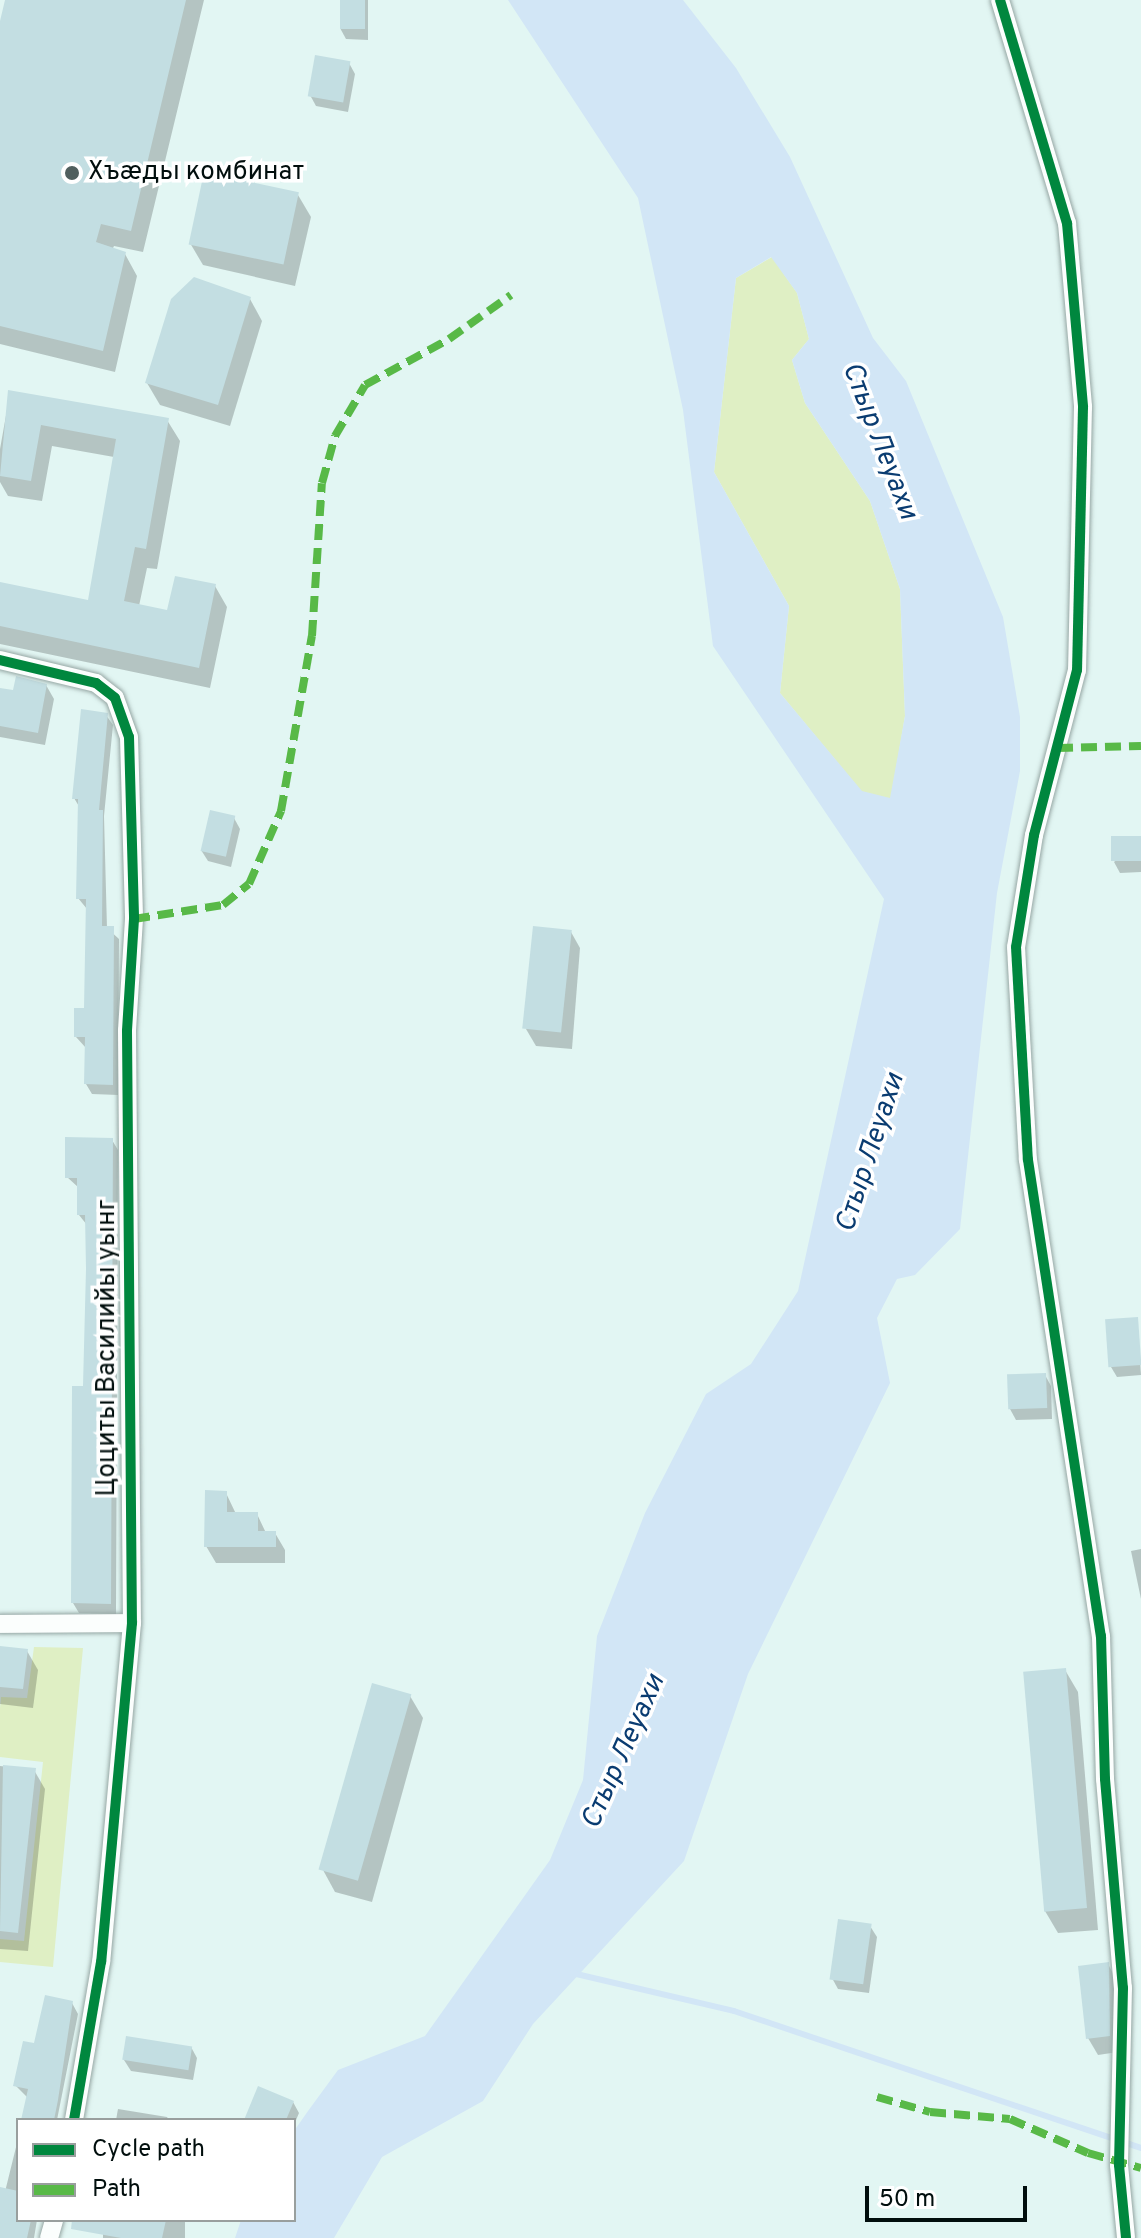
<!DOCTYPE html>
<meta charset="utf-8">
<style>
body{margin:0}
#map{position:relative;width:1141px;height:2238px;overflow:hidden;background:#e2f6f3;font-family:Overpass,sans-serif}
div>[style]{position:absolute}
.green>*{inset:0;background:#dfefc4}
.water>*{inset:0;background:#d2e6f6}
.shadow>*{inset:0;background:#0003;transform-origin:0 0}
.stream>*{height:6px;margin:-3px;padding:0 3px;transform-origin:3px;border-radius:3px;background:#d2e6f6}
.building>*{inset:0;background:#c3dee2;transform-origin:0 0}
.roads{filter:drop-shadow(0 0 2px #96a7a4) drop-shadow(0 0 2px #96a7a4)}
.street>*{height:18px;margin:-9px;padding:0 9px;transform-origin:9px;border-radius:9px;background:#fbfefd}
.quiet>*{height:8px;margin-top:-4px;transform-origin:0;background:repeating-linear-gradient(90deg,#58b947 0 16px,transparent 0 24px)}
.cycleway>*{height:10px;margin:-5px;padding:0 5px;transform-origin:5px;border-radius:5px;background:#00873e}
.dots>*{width:22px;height:22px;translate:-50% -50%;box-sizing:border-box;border:4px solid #fff;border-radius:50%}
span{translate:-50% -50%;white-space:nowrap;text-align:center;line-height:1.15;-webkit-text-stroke:7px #fff;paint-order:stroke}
.poi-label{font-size:26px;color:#010e0d}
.left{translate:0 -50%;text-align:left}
.street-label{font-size:26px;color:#010e0d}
.water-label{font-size:28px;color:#0a3c71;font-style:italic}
.legend{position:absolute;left:16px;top:2118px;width:280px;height:104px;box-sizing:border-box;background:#fff;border:2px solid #999f9e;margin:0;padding:10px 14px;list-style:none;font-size:24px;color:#010e0d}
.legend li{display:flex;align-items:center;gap:16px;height:40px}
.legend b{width:40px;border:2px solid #999f9e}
.scale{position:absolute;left:865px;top:2186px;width:162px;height:36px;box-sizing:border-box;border:4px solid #010e0d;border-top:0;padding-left:10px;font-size:24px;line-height:28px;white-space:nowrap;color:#010e0d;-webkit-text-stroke:6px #fff;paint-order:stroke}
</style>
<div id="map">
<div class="green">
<i style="clip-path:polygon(772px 257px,797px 293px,809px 339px,792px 360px,805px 403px,870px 501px,900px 589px,905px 716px,891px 799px,862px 792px,780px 693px,789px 606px,714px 472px,736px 278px)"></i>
<i style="clip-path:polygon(34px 1647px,83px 1648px,53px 1967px,0 1962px,0 1939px,24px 1941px,43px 1762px,0 1757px,0 1708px,1px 1697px,27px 1698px)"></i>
</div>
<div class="water">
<i style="clip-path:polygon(evenodd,508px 0,683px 0,736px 68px,790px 157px,873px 338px,906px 381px,1003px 617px,1020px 717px,1020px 771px,997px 893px,960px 1229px,915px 1275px,897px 1279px,877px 1318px,890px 1383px,748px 1674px,684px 1861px,533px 2024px,483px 2101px,382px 2157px,334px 2238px,235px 2238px,241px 2220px,294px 2220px,294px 2131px,308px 2111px,338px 2070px,425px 2036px,550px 1860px,583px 1780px,597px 1636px,645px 1513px,706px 1394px,751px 1364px,798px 1291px,884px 899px,713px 646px,683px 410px,638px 198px,508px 0,771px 257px,797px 293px,809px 339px,792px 360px,805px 403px,870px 501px,900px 589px,905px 716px,890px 798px,862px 791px,780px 693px,789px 606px,714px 472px,736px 278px,771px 257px)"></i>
</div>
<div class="shadow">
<i style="clip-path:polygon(7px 0,204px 0,143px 252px,114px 246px,112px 250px,125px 254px,137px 276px,115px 372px,0 344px,0 29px)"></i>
<i style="clip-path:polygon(342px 0,368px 0,368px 40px,346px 39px,340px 28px)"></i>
<i style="clip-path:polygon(349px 63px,355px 74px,348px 112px,316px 106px,310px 95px)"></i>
<i style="clip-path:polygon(298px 195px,311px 217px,295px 286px,203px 265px,190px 243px)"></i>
<i style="clip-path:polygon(250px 299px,262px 321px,230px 426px,160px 405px,147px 383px)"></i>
<i style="clip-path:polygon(10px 393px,167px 420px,180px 441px,157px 569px,147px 568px,139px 606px,169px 613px,215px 586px,227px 607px,210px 688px,0 644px,0 584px,90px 603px,114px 457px,52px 446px,42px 501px,8px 496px,0 482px,0 449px)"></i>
<i style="clip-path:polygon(46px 685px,54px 699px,45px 745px,0 737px,0 690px,15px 692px)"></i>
<i style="clip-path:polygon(106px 715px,113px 725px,104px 816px,107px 928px,119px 939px,118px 1095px,92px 1094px,86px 1084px,86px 1048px,76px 1037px,86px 1010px,87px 909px,78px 898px,80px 808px,74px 798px)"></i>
<i style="clip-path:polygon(234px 818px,240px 829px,231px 867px,208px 861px,201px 850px)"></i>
<i style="clip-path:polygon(1141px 838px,1141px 872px,1120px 873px,1114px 862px)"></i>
<i style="clip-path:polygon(571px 932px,580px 948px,572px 1049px,536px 1046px,526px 1029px)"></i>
<i style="clip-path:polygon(112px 1140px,118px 1150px,116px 1614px,79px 1613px,73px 1603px,85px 1388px,87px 1225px,79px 1215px,79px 1188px,67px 1177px)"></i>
<i style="clip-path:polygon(1137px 1319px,1141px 1375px,1117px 1377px,1111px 1367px)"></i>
<i style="clip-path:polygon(1045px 1375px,1051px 1386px,1052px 1419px,1016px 1420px,1010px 1409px)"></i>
<i style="clip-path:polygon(226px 1493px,236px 1514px,257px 1514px,266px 1533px,275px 1533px,285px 1550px,285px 1563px,216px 1563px,206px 1546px)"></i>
<i style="clip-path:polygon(1141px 1549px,1141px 1599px,1131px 1551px)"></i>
<i style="clip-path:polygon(0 1648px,27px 1651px,38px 1670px,33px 1708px,0 1704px)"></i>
<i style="clip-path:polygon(1065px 1670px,1078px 1692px,1098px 1930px,1058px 1933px,1045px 1911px)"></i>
<i style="clip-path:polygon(410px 1696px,423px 1718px,372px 1902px,335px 1892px,323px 1870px)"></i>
<i style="clip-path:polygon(0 1766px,34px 1770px,45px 1789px,28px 1951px,0 1949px)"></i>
<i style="clip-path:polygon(870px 1926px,877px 1937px,869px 1993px,838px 1989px,832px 1978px)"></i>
<i style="clip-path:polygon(1108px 1964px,1117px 1981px,1118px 2052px,1098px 2055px,1088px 2038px)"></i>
<i style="clip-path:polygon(72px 2003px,78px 2014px,57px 2120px,23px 2120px,28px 2098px,16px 2086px,35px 2046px)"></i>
<i style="clip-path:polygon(191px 2047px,197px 2058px,193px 2080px,131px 2071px,124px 2060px)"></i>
<i style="clip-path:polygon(293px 2102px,299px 2113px,294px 2125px,294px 2120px,246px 2120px)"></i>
<i style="clip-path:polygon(118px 2109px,167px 2117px,169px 2120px,116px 2120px)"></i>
<i style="clip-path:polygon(18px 2139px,18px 2220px,37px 2220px,34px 2238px,0 2238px,0 2212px)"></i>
<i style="left:103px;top:2220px;width:82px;height:18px"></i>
</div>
<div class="stream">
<i style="left:572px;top:1973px;width:166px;rotate:13.2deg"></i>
<i style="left:734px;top:2011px;width:429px;rotate:18.6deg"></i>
</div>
<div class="building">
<i style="clip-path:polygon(5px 0,186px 0,131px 231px,101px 224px,96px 242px,126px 252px,103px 351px,0 326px,0 21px)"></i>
<i style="left:340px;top:0;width:25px;height:29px"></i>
<i style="left:315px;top:55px;width:36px;height:42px;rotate:10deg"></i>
<i style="left:204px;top:172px;width:97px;height:74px;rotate:12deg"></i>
<i style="clip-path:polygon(194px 277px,251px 297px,218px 405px,145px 383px,171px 299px)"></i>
<i style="clip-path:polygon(8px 390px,169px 418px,146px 549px,135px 547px,124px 601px,167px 610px,175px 576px,216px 584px,199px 668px,0 626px,0 582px,88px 600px,116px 439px,41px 425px,31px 481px,0 476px)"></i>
<i style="clip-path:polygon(16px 676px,47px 684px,38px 733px,0 726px,0 688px,13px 690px)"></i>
<i style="clip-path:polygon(81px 709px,108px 713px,99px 810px,103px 810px,102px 926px,114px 926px,113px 1085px,84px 1084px,85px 1037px,74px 1037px,74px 1008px,84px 1008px,86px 899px,76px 899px,78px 799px,72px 799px)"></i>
<i style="left:210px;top:810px;width:26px;height:42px;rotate:13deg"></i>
<i style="left:1141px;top:836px;width:25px;height:30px;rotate:90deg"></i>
<i style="left:533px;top:926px;width:39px;height:103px;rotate:6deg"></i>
<i style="clip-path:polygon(65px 1137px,113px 1138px,111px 1604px,71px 1603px,72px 1386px,83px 1386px,86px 1269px,85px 1215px,77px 1215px,77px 1178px,65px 1178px)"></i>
<i style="left:1138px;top:1317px;width:48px;height:33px;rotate:86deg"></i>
<i style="left:1046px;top:1373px;width:35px;height:39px;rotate:88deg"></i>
<i style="clip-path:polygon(205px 1490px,227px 1491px,227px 1512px,258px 1512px,258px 1531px,276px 1531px,276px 1547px,204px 1547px)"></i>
<i style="clip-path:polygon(0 1646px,28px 1649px,23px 1689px,0 1687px)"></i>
<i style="left:1066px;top:1668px;width:241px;height:43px;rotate:85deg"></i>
<i style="left:372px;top:1683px;width:41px;height:194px;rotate:16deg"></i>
<i style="clip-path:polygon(3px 1765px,36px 1768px,18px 1933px,0 1931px)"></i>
<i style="left:838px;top:1919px;width:34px;height:61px;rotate:8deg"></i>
<i style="clip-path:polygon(1109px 1962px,1110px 2036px,1086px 2039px,1078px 1966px)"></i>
<i style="clip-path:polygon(45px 1995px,73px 2001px,58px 2100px,54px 2120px,21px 2120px,28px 2089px,13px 2086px,23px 2041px,34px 2043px)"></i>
<i style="left:126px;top:2036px;width:67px;height:24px;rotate:9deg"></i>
<i style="clip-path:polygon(258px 2086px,294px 2101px,286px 2120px,244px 2120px)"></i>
<i style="clip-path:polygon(0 2187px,18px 2191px,18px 2220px,31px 2220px,27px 2238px,0 2238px)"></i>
<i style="clip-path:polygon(72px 2220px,166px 2220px,162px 2238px,121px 2238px,71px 2229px)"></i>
</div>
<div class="roads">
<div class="street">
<i style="left:1000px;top:0;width:233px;rotate:73.3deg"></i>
<i style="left:1067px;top:223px;width:185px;rotate:85deg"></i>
<i style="left:1083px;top:407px;width:263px;rotate:91.3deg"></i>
<i style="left:1077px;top:670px;width:171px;rotate:104.6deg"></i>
<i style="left:1034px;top:835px;width:113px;rotate:99.1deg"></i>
<i style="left:1016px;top:947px;width:213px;rotate:86.8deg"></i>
<i style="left:1028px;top:1160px;width:482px;rotate:81.3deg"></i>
<i style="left:1101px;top:1636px;width:143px;rotate:88.4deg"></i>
<i style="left:1105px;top:1779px;width:210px;rotate:85.1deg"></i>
<i style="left:1123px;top:1988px;width:177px;rotate:91.3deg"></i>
<i style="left:1119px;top:2165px;width:73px;rotate:84.5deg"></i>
<i style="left:0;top:660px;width:99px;rotate:13.5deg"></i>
<i style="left:96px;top:683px;width:24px;rotate:38deg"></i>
<i style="left:115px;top:698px;width:41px;rotate:70.3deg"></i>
<i style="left:129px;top:737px;width:182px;rotate:88.4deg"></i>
<i style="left:134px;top:919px;width:112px;rotate:93.6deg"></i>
<i style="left:127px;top:1031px;width:592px;rotate:89.52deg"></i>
<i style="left:132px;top:1623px;width:340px;rotate:95.2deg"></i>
<i style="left:101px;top:1962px;width:160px;rotate:99.7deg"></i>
<i style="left:0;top:1624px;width:132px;rotate:-0.4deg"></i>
<i style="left:49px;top:2238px;width:19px;rotate:-74deg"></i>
</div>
</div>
<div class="quiet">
<i style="left:1057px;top:748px;width:84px;rotate:-1.4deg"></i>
<i style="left:134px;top:919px;width:90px;rotate:-8.9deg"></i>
<i style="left:223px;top:905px;width:33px;rotate:-39deg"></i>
<i style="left:249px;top:884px;width:80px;rotate:-66.3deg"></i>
<i style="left:281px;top:811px;width:178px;rotate:-80deg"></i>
<i style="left:312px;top:636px;width:153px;rotate:-86.3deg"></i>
<i style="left:322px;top:483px;width:49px;rotate:-74.5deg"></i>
<i style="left:335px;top:436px;width:59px;rotate:-59.5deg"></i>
<i style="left:365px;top:385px;width:96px;rotate:-28.7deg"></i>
<i style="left:449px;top:339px;width:76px;rotate:-35.4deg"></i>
<i style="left:877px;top:2097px;width:55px;rotate:15.8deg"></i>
<i style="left:930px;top:2112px;width:80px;rotate:5deg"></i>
<i style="left:1010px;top:2119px;width:85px;rotate:23.6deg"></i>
<i style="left:1088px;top:2153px;width:55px;rotate:15.8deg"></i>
</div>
<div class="cycleway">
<i style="left:1000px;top:0;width:233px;rotate:73.3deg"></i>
<i style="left:1067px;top:223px;width:185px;rotate:85deg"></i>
<i style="left:1083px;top:407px;width:263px;rotate:91.3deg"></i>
<i style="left:1077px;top:670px;width:171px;rotate:104.6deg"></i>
<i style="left:1034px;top:835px;width:113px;rotate:99.1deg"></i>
<i style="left:1016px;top:947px;width:213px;rotate:86.8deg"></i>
<i style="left:1028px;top:1160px;width:482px;rotate:81.3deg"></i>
<i style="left:1101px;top:1636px;width:143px;rotate:88.4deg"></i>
<i style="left:1105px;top:1779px;width:210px;rotate:85.1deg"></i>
<i style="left:1123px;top:1988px;width:177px;rotate:91.3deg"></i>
<i style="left:1119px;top:2165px;width:73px;rotate:84.5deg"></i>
<i style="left:0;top:660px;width:99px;rotate:13.5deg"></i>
<i style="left:96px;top:683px;width:24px;rotate:38deg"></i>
<i style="left:115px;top:698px;width:41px;rotate:70.3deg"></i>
<i style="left:129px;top:737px;width:182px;rotate:88.4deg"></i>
<i style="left:134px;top:919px;width:112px;rotate:93.6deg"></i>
<i style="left:127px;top:1031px;width:592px;rotate:89.52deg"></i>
<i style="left:132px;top:1623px;width:340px;rotate:95.2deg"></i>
<i style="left:101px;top:1962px;width:160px;rotate:99.7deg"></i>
</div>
<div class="dots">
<i style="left:72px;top:173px;background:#505f5e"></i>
</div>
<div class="poi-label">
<span class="left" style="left:88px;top:173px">Хъæды комбинат</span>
</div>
<div class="street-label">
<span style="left:108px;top:1348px;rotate:-90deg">Цоциты Василийы уынг</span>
</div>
<div class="water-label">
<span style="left:879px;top:441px;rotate:69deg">Стыр Леуахи</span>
<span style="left:871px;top:1153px;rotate:-72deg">Стыр Леуахи</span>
<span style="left:624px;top:1752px;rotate:-66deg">Стыр Леуахи</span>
</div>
<ul class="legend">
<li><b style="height:10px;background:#00873e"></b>Cycle path</li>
<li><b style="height:10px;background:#58b947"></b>Path</li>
</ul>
<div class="scale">50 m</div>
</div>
